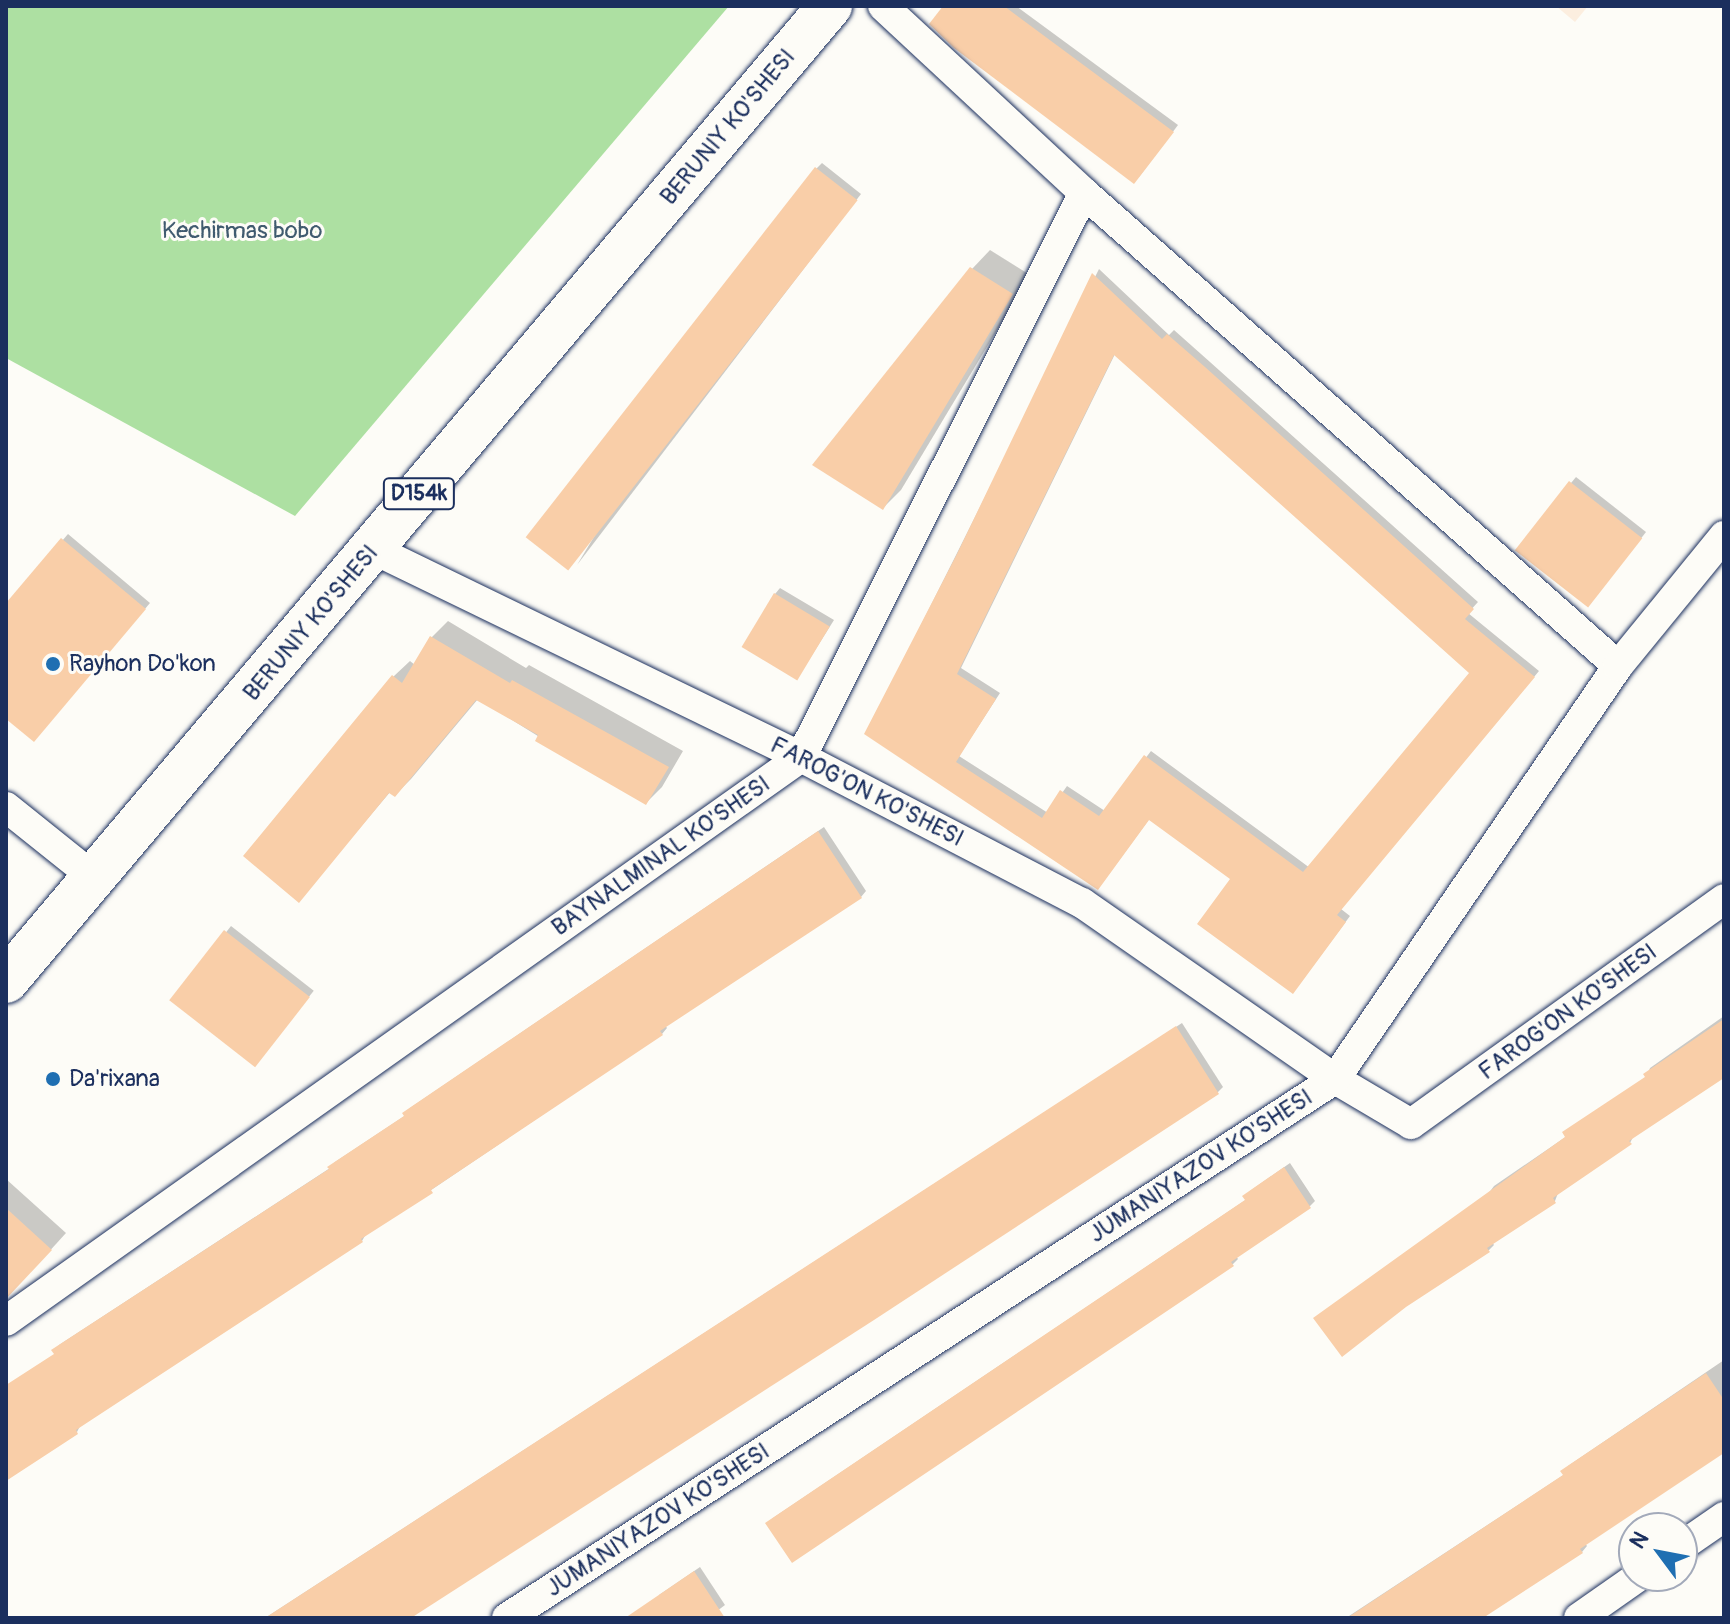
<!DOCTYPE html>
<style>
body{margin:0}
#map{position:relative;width:1730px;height:1624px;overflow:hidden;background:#fdfcf7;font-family:Pangolin,sans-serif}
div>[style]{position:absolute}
.built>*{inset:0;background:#fceedf}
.green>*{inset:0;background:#ade0a2}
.shadow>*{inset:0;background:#0003;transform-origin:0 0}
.building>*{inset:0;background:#f9cea8;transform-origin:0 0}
.roads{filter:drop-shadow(0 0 2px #1b2f5e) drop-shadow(0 0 2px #1b2f5e)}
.minor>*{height:30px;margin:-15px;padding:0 15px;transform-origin:15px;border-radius:15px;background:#fdfcf7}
.primary>*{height:44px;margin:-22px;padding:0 22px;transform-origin:22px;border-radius:22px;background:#fdfcf7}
.dots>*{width:22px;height:22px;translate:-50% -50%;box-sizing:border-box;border:4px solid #fdfcf7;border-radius:50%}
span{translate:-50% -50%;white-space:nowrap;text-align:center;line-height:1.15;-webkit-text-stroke:6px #fdfcf7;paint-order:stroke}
.shield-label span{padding:2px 6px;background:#fdfcf7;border:2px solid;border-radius:6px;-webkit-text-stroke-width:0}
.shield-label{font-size:22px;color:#1b2f5e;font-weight:700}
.street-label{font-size:24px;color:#1b2f5e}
.park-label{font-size:24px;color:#405b6f}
.poi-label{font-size:24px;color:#1b2f5e}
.left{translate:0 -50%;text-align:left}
.frame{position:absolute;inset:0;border:8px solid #1b2f5e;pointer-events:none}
.north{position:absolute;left:1618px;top:1512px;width:80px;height:80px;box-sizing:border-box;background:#fdfcf7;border:2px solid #a3aaba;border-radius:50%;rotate:302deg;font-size:22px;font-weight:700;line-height:32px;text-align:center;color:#1b2f5e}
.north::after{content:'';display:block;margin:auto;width:28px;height:36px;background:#1f6fb2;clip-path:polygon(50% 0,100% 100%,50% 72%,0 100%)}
</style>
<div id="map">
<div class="built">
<i style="clip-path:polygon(1556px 6px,1588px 6px,1575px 22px)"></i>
</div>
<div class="green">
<i style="clip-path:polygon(6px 6px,729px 6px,295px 516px,6px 358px)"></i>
</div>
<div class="shadow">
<i style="clip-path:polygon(945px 6px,1016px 6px,1178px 125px,1139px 177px)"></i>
<i style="clip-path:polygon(822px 163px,861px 194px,577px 565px,816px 169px)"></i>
<i style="clip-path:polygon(990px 250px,1030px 275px,901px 490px,883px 508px,972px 269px)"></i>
<i style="clip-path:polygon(evenodd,1099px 269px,1169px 335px,1174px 330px,1210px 362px,1478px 602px,1468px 613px,1539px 671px,1341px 909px,1350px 916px,1298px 986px,1233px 879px,1150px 818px,1103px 882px,867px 733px,1099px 269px,1115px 354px,1471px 672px,1310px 868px,1151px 751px,1105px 811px,1067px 786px,1048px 813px,959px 756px,1000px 693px,961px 668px,1115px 354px)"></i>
<i style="clip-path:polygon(1576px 477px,1646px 532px,1590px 604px,1571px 483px)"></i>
<i style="clip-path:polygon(68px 534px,150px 603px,39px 734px,6px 717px,6px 606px)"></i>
<i style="clip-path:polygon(780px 588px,834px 620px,797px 679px,775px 594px)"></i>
<i style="clip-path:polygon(448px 621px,526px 668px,529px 665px,683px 751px,662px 787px,646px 803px,478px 699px,411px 779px,395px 795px,391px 791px,299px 900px,245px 856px,394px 676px,410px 661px,415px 665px,432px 637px)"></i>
<i style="clip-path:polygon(824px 827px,866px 891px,861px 897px,665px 1025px,667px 1028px,662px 1034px,366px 1234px,362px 1241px,81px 1424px,77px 1432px,6px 1480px,6px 1387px,56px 1354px,59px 1345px,330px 1168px,335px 1162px,406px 1115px,410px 1108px)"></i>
<i style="left:231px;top:926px;width:105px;height:95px;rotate:38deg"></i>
<i style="clip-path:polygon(1724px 1016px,1724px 1072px,1634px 1135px,1630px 1143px,1558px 1193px,1555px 1201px,1492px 1242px,1494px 1245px,1489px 1250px,1405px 1306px,1494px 1186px,1567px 1136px,1647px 1076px,1650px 1068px)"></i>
<i style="clip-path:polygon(1182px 1023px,1223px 1087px,1218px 1092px,407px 1618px,265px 1618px)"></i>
<i style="clip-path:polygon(1290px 1163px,1315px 1201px,1310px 1206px,1236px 1256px,1238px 1259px,1233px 1264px,792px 1560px,767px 1523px,773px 1518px,1247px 1199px,1250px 1191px)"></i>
<i style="clip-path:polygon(6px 1179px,66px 1233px,36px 1266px,6px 1269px)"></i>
<i style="clip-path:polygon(1724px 1360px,1724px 1451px,1585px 1543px,1587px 1546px,1582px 1552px,1481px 1618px,1346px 1618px,1565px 1474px,1568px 1466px)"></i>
<i style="clip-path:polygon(700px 1567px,725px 1605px,708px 1618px,665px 1618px,659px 1595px)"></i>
</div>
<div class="building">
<i style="clip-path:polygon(943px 6px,1004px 6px,1174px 132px,1134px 184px,954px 48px,929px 24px)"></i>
<i style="left:815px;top:167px;width:54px;height:470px;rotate:38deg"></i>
<i style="clip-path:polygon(970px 267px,1013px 294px,883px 510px,812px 465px)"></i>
<i style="clip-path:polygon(evenodd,1092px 273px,1162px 339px,1167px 334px,1205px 367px,1474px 609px,1465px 619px,1535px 677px,1337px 915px,1346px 922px,1293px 994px,1197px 924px,1230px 879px,1149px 820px,1098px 890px,864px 734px,957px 554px,1092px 273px,1114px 355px,1469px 673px,1303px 872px,1144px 755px,1099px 816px,1060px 790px,1042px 818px,956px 762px,996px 699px,957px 674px,1114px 355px)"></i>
<i style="left:1569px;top:481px;width:93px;height:88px;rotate:38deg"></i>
<i style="clip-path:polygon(61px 538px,146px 609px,34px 742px,6px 719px,6px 603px)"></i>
<i style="left:774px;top:593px;width:65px;height:63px;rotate:31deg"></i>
<i style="clip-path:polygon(430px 636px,510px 683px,512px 680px,669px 767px,646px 805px,535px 741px,538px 735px,476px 700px,395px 797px,389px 793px,299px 903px,243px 856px,392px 675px,402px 683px)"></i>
<i style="clip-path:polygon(818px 831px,862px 898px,660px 1031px,663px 1035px,431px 1190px,433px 1193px,361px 1239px,363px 1242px,76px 1430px,78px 1434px,6px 1481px,6px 1385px,54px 1354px,51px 1350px,329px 1169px,327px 1167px,404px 1116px,402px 1113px)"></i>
<i style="left:224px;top:930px;width:109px;height:89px;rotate:38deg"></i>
<i style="clip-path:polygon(1724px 1019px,1724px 1078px,1629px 1141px,1632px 1144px,1553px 1198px,1556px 1203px,1487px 1248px,1490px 1252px,1406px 1307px,1342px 1357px,1313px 1318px,1565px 1137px,1562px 1132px,1645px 1077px,1643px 1074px)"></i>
<i style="clip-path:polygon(1176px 1026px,1219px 1094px,874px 1320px,411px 1618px,265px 1618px)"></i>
<i style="clip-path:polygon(1284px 1167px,1311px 1208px,1231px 1262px,1234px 1266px,792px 1563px,765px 1523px,1245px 1200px,1242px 1196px)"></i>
<i style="clip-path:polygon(6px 1208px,52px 1250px,6px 1299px)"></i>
<i style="clip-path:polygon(1706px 1373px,1724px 1400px,1724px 1453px,1580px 1549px,1583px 1553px,1483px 1618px,1347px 1618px,1563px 1475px,1560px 1471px)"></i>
<i style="clip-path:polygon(694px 1571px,725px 1618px,625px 1618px)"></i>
</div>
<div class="roads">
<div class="minor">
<i style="left:883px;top:6px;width:275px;rotate:42.9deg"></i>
<i style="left:1084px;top:193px;width:713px;rotate:41.53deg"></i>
<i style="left:373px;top:549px;width:476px;rotate:25.9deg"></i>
<i style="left:801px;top:757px;width:317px;rotate:27.5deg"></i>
<i style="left:1082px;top:903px;width:308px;rotate:34.8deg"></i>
<i style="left:1335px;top:1079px;width:88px;rotate:30.6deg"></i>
<i style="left:1411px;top:1124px;width:385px;rotate:-35.7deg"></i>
<i style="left:6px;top:807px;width:115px;rotate:38.7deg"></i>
<i style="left:6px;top:1321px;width:975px;rotate:-35.35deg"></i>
<i style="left:801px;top:757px;width:631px;rotate:-63.35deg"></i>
<i style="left:1682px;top:1546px;width:51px;rotate:-34.6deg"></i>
<i style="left:507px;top:1618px;width:988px;rotate:-33.06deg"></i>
<i style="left:1335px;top:1079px;width:501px;rotate:-55.58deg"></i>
<i style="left:1618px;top:666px;width:168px;rotate:-50.8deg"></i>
<i style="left:1579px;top:1618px;width:73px;rotate:-35deg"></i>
</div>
<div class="primary">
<i style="left:6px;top:981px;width:1277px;rotate:-49.8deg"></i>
</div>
</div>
<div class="dots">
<i style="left:53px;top:664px;background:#1f6fb2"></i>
<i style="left:53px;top:1079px;background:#1f6fb2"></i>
</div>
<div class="shield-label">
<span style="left:419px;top:494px">D154k</span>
</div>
<div class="street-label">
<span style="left:728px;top:127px;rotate:-50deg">BERUNIY KO'SHESI</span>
<span style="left:311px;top:623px;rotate:-50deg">BERUNIY KO'SHESI</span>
<span style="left:867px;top:792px;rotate:27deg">FAROG'ON KO'SHESI</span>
<span style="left:661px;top:856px;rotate:-35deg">BAYNALMINAL KO'SHESI</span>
<span style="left:1568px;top:1012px;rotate:-36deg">FAROG'ON KO'SHESI</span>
<span style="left:1201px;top:1166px;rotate:-33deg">JUMANIYAZOV KO'SHESI</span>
<span style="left:658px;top:1520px;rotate:-33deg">JUMANIYAZOV KO'SHESI</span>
</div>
<div class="park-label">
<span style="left:242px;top:231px">Kechirmas bobo</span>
</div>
<div class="poi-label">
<span class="left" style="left:69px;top:664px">Rayhon Do'kon</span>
<span class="left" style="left:69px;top:1079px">Da'rixana</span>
</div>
<div class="frame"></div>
<div class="north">N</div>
</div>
